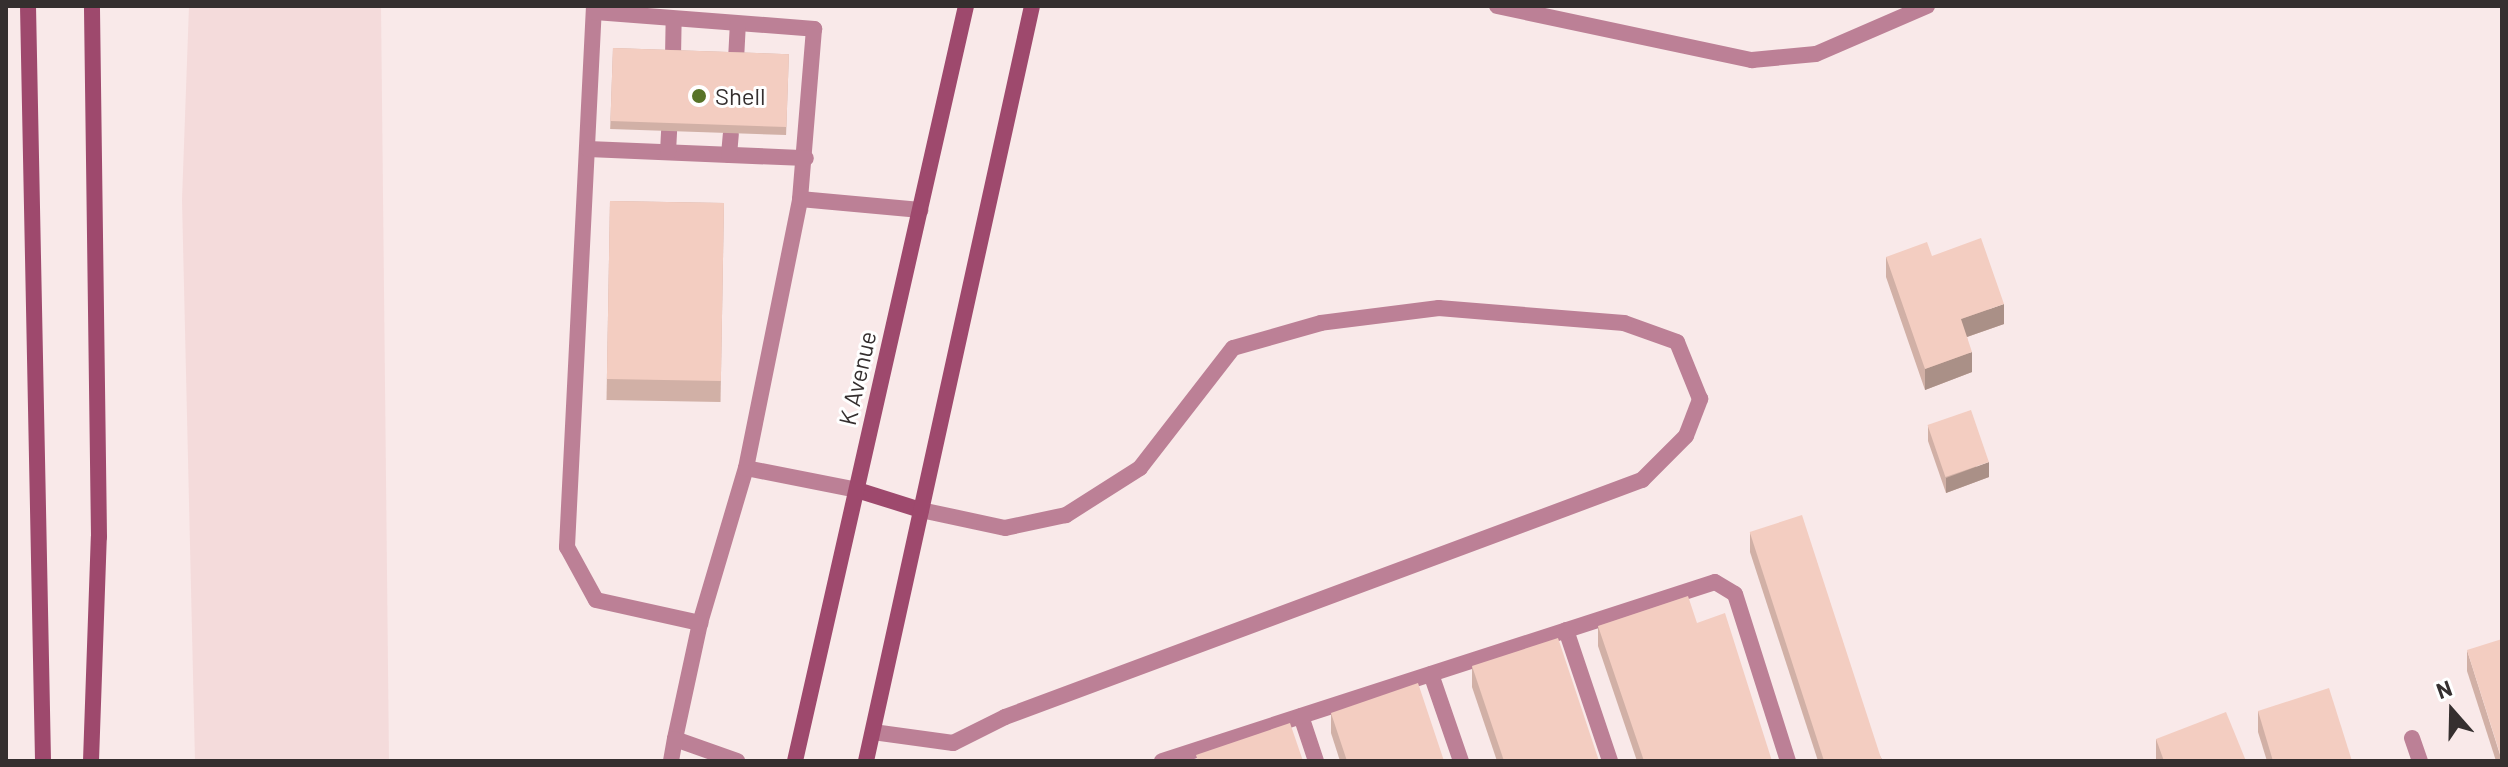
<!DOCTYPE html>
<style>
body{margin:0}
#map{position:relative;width:2508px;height:767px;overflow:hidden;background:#f9e9e9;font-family:Barlow,sans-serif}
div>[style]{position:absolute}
.built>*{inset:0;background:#f4dbdb}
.service>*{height:16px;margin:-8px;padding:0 8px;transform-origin:8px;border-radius:8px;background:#bc8096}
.minor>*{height:16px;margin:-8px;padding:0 8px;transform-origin:8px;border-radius:8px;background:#bc8096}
.secondary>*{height:16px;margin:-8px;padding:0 8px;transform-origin:8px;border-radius:8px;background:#9e496d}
.wall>*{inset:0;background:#d1b0a6;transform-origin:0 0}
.shaded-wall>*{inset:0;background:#aa9087}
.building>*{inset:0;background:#f3cdc1;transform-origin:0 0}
.dots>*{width:22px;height:22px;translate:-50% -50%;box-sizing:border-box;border:4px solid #fff;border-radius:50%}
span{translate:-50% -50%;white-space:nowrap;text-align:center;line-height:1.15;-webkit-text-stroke:6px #fff;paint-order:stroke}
.poi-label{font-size:24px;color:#352f2f}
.left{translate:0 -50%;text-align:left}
.street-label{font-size:24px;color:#352f2f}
.frame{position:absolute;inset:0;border:8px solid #352f2f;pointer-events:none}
.north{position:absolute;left:2412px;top:671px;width:80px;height:80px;-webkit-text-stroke:6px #fff;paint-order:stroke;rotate:340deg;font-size:22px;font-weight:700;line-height:32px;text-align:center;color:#352f2f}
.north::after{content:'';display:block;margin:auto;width:28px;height:36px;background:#352f2f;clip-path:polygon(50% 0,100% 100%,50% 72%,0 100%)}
</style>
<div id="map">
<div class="built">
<i style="clip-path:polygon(189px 6px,381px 6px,389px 761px,195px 761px,182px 200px)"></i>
</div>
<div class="service">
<i style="left:594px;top:6px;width:542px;rotate:92.86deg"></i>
<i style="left:567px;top:547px;width:60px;rotate:61.3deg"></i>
<i style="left:596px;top:600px;width:107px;rotate:12.5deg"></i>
<i style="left:700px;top:623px;width:162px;rotate:-73.5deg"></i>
<i style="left:746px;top:468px;width:113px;rotate:11.2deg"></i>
<i style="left:595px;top:12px;width:220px;rotate:4.4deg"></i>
<i style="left:814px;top:29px;width:171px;rotate:94.7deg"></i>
<i style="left:673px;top:58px;width:39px;rotate:-89deg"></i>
<i style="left:736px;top:60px;width:35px;rotate:-87deg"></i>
<i style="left:588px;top:149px;width:218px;rotate:2.4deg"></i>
<i style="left:668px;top:152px;width:21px;rotate:-87deg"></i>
<i style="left:729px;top:155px;width:21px;rotate:-85deg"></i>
<i style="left:746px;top:468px;width:274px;rotate:-78.6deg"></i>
<i style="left:800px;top:199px;width:121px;rotate:5.2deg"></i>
<i style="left:700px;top:623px;width:119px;rotate:102.2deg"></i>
<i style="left:675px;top:739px;width:66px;rotate:19.5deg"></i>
<i style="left:1566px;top:630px;width:138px;rotate:71.4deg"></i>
<i style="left:1431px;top:674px;width:92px;rotate:71deg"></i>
<i style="left:1301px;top:716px;width:47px;rotate:71.6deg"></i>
<i style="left:873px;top:732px;width:81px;rotate:7.8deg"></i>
<i style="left:953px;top:743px;width:58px;rotate:-26.6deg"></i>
<i style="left:1005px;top:717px;width:680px;rotate:-20.41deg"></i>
<i style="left:1642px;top:480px;width:62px;rotate:-45deg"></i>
<i style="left:1686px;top:436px;width:40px;rotate:-69deg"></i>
<i style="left:1700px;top:399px;width:61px;rotate:-112deg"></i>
<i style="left:1677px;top:342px;width:56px;rotate:-160.3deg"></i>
<i style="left:1624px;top:323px;width:186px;rotate:-175.4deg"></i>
<i style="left:1439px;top:308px;width:119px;rotate:172.8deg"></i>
<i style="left:1321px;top:323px;width:91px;rotate:164.1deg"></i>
<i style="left:1233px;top:348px;width:152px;rotate:127.8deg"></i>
<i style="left:1140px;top:468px;width:88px;rotate:147.6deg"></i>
<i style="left:1066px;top:515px;width:62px;rotate:168deg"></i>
<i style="left:1005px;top:528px;width:86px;rotate:-167.9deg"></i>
<i style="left:671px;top:761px;width:22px;rotate:-80deg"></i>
<i style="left:1162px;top:761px;width:581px;rotate:-17.94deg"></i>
<i style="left:1715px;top:582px;width:23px;rotate:31deg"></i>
<i style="left:1735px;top:594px;width:175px;rotate:72.4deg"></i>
</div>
<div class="minor">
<i style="left:1497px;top:6px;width:261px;rotate:12deg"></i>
<i style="left:1752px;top:60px;width:64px;rotate:-5.4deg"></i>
<i style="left:1816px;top:54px;width:121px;rotate:-23.4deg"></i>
<i style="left:2412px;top:738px;width:24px;rotate:71deg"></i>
</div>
<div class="secondary">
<i style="left:28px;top:6px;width:755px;rotate:88.86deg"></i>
<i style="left:857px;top:490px;width:67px;rotate:17.4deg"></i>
<i style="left:91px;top:761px;width:224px;rotate:-88deg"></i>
<i style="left:99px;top:537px;width:531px;rotate:-90.76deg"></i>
<i style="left:795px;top:761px;width:774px;rotate:-77.24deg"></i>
<i style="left:866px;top:761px;width:773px;rotate:-77.6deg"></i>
</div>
<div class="wall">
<i style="left:613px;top:48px;width:176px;height:81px;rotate:2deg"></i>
<i style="left:610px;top:201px;width:114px;height:199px;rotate:1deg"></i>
<i style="clip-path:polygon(1932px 256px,2004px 324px,1967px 337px,1972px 372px,1925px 390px,1886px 277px,1886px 257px)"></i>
<i style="clip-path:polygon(1928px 426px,1989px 477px,1946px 493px,1928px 441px)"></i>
<i style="clip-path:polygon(1750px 532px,1883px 761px,1818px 761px,1750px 552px)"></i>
<i style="clip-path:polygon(1697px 623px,1772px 761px,1637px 761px,1598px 646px,1598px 626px)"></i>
<i style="clip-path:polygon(2467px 650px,2502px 761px,2496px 761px,2467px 671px)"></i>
<i style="clip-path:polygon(1472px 666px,1599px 761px,1497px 761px,1472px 687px)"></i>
<i style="clip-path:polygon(2258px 711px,2352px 761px,2267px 761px,2258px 732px)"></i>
<i style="clip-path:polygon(1331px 713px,1444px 761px,1340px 761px,1331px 733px)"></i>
<i style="clip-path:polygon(2156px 739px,2246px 761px,2156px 761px)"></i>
</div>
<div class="shaded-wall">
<i style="clip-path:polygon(2004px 304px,2004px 324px,1961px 339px,1961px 319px)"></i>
<i style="clip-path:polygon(1972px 352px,1972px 372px,1925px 390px,1925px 369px)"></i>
<i style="clip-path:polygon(1989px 462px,1989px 477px,1946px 493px,1946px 478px)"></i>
</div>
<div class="building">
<i style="left:613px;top:48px;width:176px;height:73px;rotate:2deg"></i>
<i style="left:610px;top:201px;width:114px;height:178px;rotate:1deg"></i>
<i style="clip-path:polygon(1981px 238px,2004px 304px,1961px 319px,1972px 352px,1925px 369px,1886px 257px,1927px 242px,1932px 256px)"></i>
<i style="left:1971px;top:410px;width:55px;height:46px;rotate:71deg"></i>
<i style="left:1802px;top:515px;width:259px;height:55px;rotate:72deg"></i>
<i style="clip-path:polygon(1688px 596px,1697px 623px,1725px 613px,1772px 761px,1644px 761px,1598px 626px)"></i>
<i style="clip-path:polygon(1558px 638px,1599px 761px,1504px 761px,1472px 666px)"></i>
<i style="clip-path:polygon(2502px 639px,2502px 760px,2467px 650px)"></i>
<i style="clip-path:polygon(1418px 683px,1444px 761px,1347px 761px,1331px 713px)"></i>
<i style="clip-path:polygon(2329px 688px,2352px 761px,2273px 761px,2258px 711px)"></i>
<i style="clip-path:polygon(2226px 712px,2246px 761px,2164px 761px,2156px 739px)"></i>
<i style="clip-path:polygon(1290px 723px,1303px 761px,1198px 761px,1196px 755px)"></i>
</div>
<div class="dots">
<i style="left:699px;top:96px;background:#577328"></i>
</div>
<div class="poi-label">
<span class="left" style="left:715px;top:96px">Shell</span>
</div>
<div class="street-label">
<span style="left:857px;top:378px;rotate:-77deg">K Avenue</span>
</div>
<div class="frame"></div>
<div class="north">N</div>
</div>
